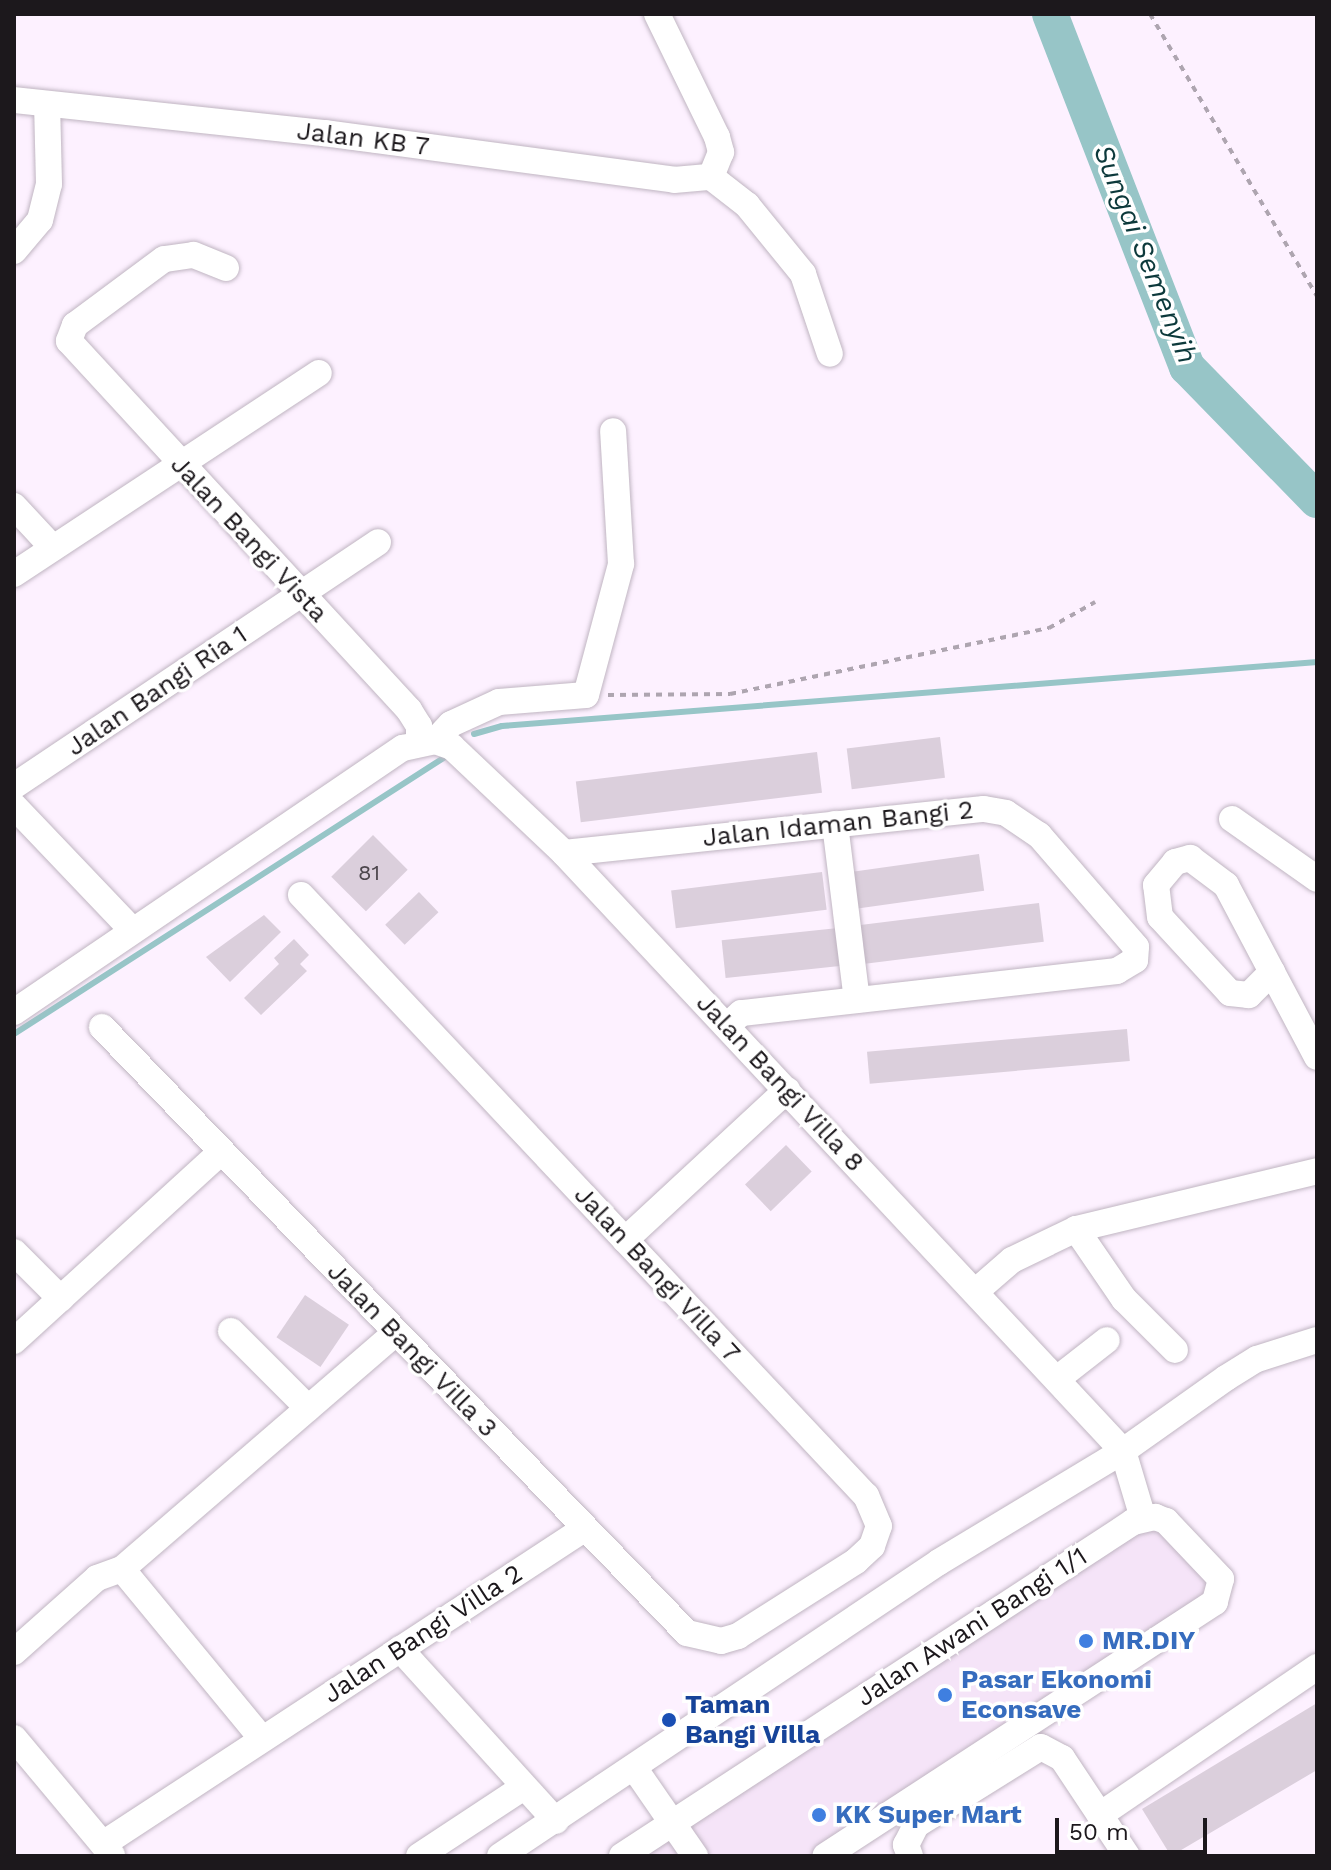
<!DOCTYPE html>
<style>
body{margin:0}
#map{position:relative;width:1331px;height:1870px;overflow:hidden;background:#fdf1ff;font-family:"Work Sans",sans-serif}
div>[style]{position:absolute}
.built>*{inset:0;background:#f5e4f8}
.stream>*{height:6px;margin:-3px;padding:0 3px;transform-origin:3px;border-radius:3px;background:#97c5c7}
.river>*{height:36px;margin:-18px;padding:0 18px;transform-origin:18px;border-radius:18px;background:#97c5c7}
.building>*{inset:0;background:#dbcfdc;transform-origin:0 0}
.path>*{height:4px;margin-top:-2px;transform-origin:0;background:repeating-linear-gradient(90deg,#aea5b0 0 6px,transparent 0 12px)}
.roads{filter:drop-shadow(0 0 2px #c0b5c2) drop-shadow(0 0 2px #c0b5c2)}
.minor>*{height:26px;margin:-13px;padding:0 13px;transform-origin:13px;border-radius:13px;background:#fff}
.dots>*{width:22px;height:22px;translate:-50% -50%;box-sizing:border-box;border:4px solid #fff;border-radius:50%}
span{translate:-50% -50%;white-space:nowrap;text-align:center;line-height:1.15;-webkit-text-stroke:7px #fff;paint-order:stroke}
.number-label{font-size:22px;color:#4c464c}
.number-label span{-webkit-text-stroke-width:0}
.street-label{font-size:26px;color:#1c181c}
.shop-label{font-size:26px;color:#366cbe;font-weight:700}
.left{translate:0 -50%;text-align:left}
.transit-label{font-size:26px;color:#164399;font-weight:700}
.water-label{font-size:28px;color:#0c393b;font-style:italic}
.frame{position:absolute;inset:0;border:16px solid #1c181c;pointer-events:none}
.scale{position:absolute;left:1055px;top:1818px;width:152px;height:36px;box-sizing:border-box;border:4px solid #1c181c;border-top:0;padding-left:10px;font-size:24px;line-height:28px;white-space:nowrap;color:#1c181c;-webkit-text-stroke:6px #fff;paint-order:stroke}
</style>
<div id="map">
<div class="built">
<i style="clip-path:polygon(1154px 1525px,1215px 1581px,1211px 1598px,813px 1856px,638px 1856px,1137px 1529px)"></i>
</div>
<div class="stream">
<i style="left:474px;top:734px;width:29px;rotate:-16deg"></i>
<i style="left:502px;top:726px;width:818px;rotate:-4.49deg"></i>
<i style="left:14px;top:1034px;width:512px;rotate:-32.73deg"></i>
</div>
<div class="river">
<i style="left:1050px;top:14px;width:379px;rotate:68.8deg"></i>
<i style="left:1187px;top:367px;width:186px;rotate:45.7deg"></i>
</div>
<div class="building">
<i style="left:940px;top:737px;width:41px;height:94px;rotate:83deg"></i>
<i style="left:817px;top:752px;width:41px;height:243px;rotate:83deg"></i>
<i style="left:373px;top:835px;width:49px;height:59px;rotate:45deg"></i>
<i style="left:979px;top:854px;width:37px;height:133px;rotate:82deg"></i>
<i style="left:822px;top:872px;width:38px;height:152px;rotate:83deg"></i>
<i style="left:419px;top:892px;width:28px;height:47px;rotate:46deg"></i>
<i style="left:1039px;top:903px;width:39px;height:186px;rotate:83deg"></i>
<i style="clip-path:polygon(264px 915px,281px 932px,230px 982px,206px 957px)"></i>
<i style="left:838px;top:928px;width:38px;height:117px;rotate:84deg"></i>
<i style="clip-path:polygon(294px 939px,309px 955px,300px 964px,307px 971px,261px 1015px,244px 998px,279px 964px,274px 958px)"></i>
<i style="left:1127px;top:1029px;width:32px;height:261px;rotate:85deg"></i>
<i style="left:786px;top:1145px;width:37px;height:57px;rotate:46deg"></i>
<i style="left:305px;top:1295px;width:53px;height:51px;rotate:34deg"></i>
<i style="clip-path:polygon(1317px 1703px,1317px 1770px,1171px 1856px,1142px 1809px)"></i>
</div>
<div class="path">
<i style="left:1150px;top:14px;width:328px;rotate:59.4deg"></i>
<i style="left:608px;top:695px;width:122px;rotate:-0.5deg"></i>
<i style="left:730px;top:694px;width:326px;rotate:-11.7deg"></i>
<i style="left:1049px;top:628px;width:53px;rotate:-29.5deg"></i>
</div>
<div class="roads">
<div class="minor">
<i style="left:657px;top:14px;width:137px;rotate:64deg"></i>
<i style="left:717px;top:137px;width:16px;rotate:75deg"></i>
<i style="left:721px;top:152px;width:27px;rotate:112deg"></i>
<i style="left:14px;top:100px;width:312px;rotate:6.1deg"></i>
<i style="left:324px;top:133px;width:353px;rotate:7.6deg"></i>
<i style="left:674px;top:180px;width:37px;rotate:-5deg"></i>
<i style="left:711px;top:177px;width:46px;rotate:37.9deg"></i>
<i style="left:747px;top:205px;width:89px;rotate:50.9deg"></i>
<i style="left:803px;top:274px;width:84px;rotate:71.4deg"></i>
<i style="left:14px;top:251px;width:40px;rotate:-50deg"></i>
<i style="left:40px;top:220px;width:37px;rotate:-76deg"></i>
<i style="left:49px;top:184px;width:80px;rotate:-91.4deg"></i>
<i style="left:226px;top:268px;width:35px;rotate:-158deg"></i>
<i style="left:193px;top:255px;width:29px;rotate:172deg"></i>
<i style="left:164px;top:259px;width:111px;rotate:143.4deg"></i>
<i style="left:75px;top:325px;width:17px;rotate:111deg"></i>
<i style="left:69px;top:341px;width:502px;rotate:47.34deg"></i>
<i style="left:409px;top:710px;width:19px;rotate:58deg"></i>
<i style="left:419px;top:726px;width:16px;rotate:90deg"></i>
<i style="left:14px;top:506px;width:57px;rotate:47.1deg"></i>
<i style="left:14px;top:574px;width:365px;rotate:-33.4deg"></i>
<i style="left:435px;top:741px;width:23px;rotate:-47deg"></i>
<i style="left:451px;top:724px;width:53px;rotate:-24.6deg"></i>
<i style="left:499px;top:702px;width:87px;rotate:-4.6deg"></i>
<i style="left:586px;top:695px;width:136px;rotate:-75deg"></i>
<i style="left:621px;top:564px;width:133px;rotate:-93.4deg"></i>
<i style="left:14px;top:786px;width:438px;rotate:-33.8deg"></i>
<i style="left:14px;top:806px;width:171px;rotate:46.4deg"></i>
<i style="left:1232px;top:819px;width:104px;rotate:35.2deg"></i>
<i style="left:835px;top:824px;width:177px;rotate:82.9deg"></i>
<i style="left:564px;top:853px;width:422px;rotate:-6deg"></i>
<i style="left:984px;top:809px;width:22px;rotate:10deg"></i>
<i style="left:1006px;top:813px;width:40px;rotate:34deg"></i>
<i style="left:1039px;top:835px;width:148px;rotate:49.1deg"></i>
<i style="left:1136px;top:947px;width:13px;rotate:94deg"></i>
<i style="left:1135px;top:960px;width:21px;rotate:149deg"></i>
<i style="left:1117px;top:971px;width:378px;rotate:173.6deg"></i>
<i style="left:741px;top:1013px;width:19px;rotate:137deg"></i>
<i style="left:1190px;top:858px;width:45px;rotate:36.9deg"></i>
<i style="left:1226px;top:885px;width:98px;rotate:62.1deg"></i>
<i style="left:1272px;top:972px;width:33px;rotate:135deg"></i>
<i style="left:1249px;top:995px;width:19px;rotate:-174deg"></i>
<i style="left:1230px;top:993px;width:103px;rotate:-132.6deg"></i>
<i style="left:1160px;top:917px;width:32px;rotate:-97deg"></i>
<i style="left:1156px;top:885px;width:30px;rotate:-50deg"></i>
<i style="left:1175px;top:862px;width:16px;rotate:-15deg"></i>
<i style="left:1272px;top:972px;width:96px;rotate:62.1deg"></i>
<i style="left:14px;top:1012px;width:470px;rotate:-34.2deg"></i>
<i style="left:403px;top:748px;width:33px;rotate:-12deg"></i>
<i style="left:435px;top:741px;width:18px;rotate:19deg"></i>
<i style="left:452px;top:747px;width:154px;rotate:43.4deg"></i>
<i style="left:564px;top:853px;width:819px;rotate:46.93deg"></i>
<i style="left:1123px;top:1451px;width:70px;rotate:73.4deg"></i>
<i style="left:102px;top:1027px;width:842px;rotate:46.01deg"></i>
<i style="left:687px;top:1633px;width:35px;rotate:13deg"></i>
<i style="left:721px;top:1641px;width:18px;rotate:-16deg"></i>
<i style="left:738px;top:1636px;width:140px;rotate:-32.4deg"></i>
<i style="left:856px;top:1561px;width:22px;rotate:-43deg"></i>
<i style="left:872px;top:1546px;width:21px;rotate:-71deg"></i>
<i style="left:879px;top:1526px;width:33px;rotate:-113deg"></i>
<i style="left:866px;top:1496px;width:825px;rotate:-133.23deg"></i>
<i style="left:1076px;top:1229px;width:85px;rotate:55.6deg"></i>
<i style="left:1124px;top:1299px;width:72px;rotate:45deg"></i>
<i style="left:625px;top:1240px;width:221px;rotate:-42.8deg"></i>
<i style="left:14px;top:1252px;width:66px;rotate:45deg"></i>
<i style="left:975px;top:1292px;width:49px;rotate:-40.9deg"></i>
<i style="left:1012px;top:1260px;width:71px;rotate:-25.8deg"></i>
<i style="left:1076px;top:1229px;width:248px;rotate:-13.5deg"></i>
<i style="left:231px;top:1331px;width:109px;rotate:45deg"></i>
<i style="left:14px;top:1341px;width:280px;rotate:-42.4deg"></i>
<i style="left:1057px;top:1379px;width:63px;rotate:-38deg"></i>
<i style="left:122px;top:1569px;width:220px;rotate:50.5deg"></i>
<i style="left:400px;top:1649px;width:232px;rotate:47.8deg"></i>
<i style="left:14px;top:1652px;width:111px;rotate:-41.7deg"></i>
<i style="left:97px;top:1578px;width:27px;rotate:-20deg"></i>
<i style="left:122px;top:1569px;width:361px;rotate:-40.8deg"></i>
<i style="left:14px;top:1738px;width:153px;rotate:50.1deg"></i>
<i style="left:635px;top:1769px;width:106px;rotate:55.4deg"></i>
<i style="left:1100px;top:1815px;width:263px;rotate:-34.3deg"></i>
<i style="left:103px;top:1844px;width:575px;rotate:-33.22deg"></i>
<i style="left:419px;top:1856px;width:123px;rotate:-33.4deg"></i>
<i style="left:500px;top:1856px;width:528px;rotate:-33.81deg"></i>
<i style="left:939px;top:1562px;width:215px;rotate:-31.1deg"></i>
<i style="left:1123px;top:1451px;width:126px;rotate:-35.3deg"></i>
<i style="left:1226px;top:1378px;width:36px;rotate:-32deg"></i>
<i style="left:1257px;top:1359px;width:63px;rotate:-17.6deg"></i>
<i style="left:622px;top:1856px;width:610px;rotate:-33.17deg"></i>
<i style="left:1133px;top:1522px;width:23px;rotate:-13deg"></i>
<i style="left:1155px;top:1517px;width:12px;rotate:20deg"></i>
<i style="left:1166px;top:1521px;width:80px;rotate:46.5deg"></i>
<i style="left:1221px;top:1579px;width:24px;rotate:105deg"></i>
<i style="left:1215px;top:1602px;width:465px;rotate:146.9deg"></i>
<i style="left:910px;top:1856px;width:12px;rotate:-110deg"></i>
<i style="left:906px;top:1845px;width:22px;rotate:-63deg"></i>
<i style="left:916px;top:1825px;width:147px;rotate:-32deg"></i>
<i style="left:1041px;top:1747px;width:24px;rotate:28deg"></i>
<i style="left:1062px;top:1758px;width:118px;rotate:56.4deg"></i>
</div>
</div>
<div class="dots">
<i style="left:1086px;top:1641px;background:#3f7fe0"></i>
<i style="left:945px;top:1695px;background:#3f7fe0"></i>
<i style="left:669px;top:1720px;background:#1a4fb4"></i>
<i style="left:819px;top:1815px;background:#3f7fe0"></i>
</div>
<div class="number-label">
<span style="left:369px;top:873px">81</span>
</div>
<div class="street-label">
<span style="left:363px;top:139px;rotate:7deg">Jalan KB 7</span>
<span style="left:249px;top:539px;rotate:47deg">Jalan Bangi Vista</span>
<span style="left:157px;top:691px;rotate:-34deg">Jalan Bangi Ria 1</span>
<span style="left:838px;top:824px;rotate:-6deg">Jalan Idaman Bangi 2</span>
<span style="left:780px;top:1083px;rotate:47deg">Jalan Bangi Villa 8</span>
<span style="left:657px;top:1274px;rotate:47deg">Jalan Bangi Villa 7</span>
<span style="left:412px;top:1350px;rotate:46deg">Jalan Bangi Villa 3</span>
<span style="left:972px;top:1627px;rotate:-33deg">Jalan Awani Bangi 1/1</span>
<span style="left:423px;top:1634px;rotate:-33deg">Jalan Bangi Villa 2</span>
</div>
<div class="shop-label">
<span class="left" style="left:1102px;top:1641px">MR.DIY</span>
<span class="left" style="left:961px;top:1695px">Pasar Ekonomi<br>Econsave</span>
<span class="left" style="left:835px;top:1815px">KK Super Mart</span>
</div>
<div class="transit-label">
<span class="left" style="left:685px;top:1720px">Taman<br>Bangi Villa</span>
</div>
<div class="water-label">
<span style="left:1145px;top:254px;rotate:68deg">Sungai Semenyih</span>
</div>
<div class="frame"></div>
<div class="scale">50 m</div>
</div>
